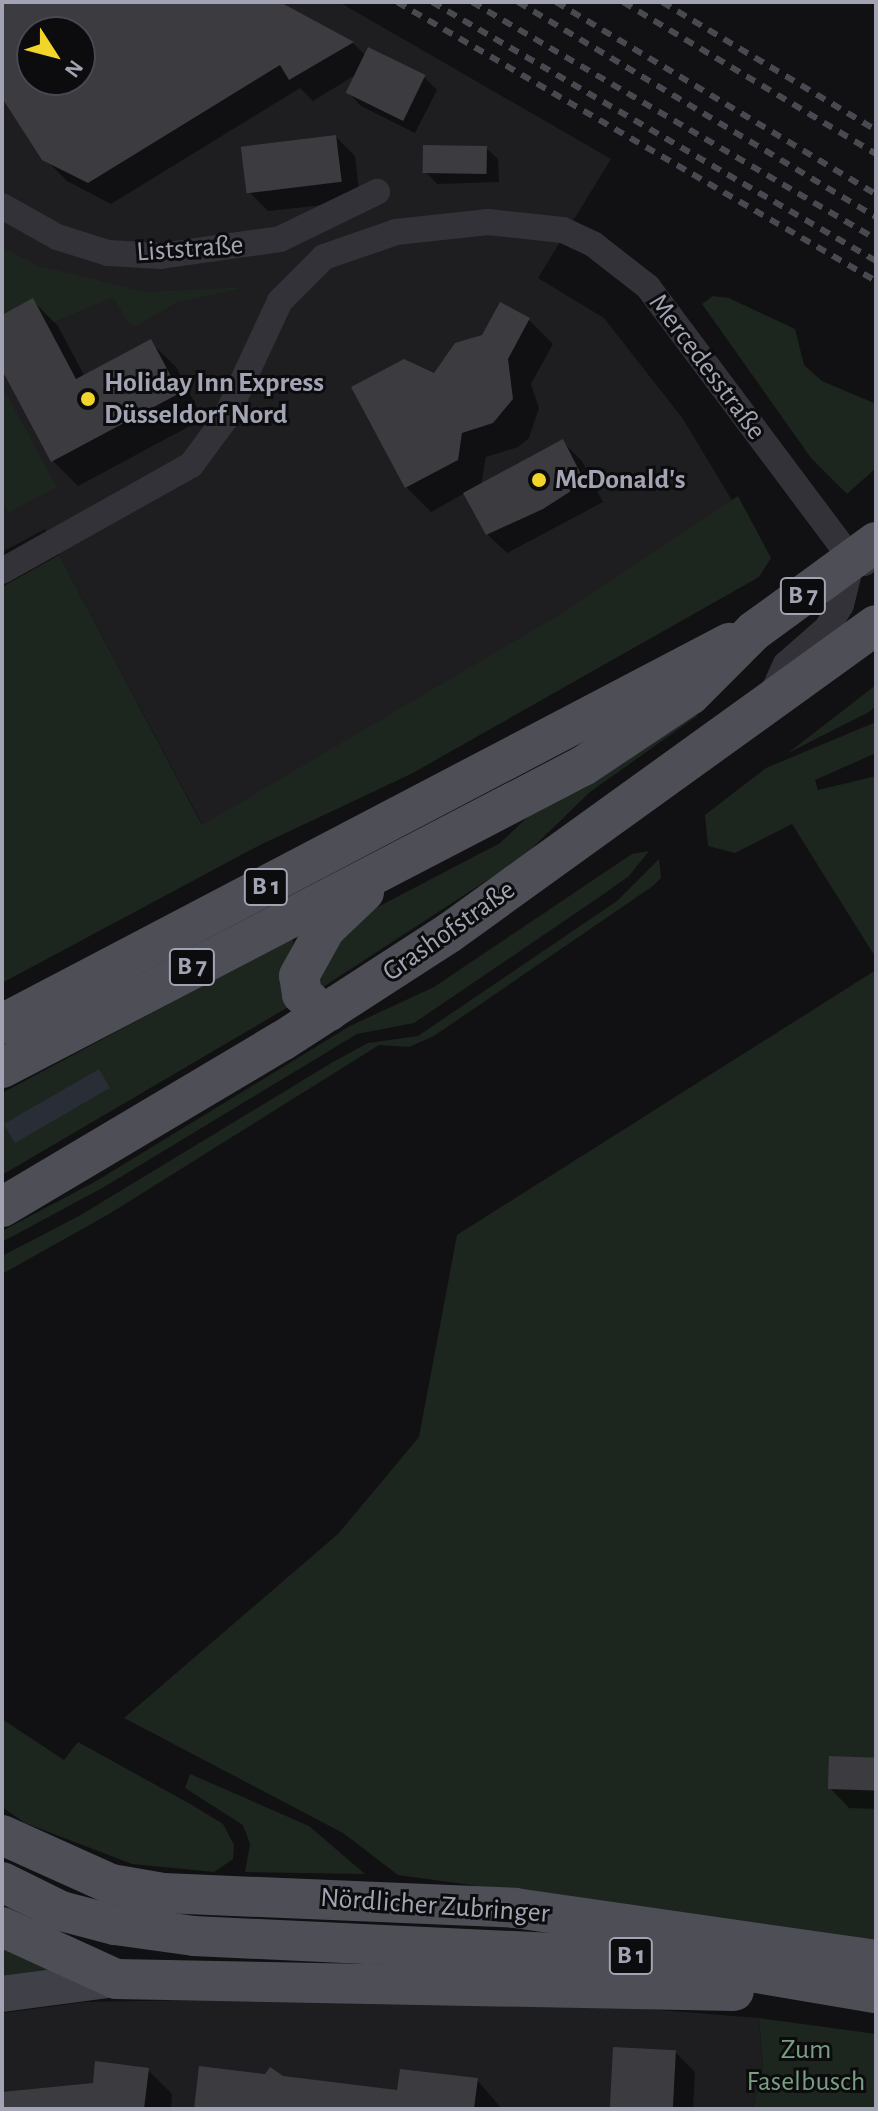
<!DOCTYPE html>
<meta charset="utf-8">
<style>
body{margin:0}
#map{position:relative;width:878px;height:2111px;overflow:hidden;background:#111113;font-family:"Alegreya Sans",sans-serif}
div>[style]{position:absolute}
.built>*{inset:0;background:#1e1d20}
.green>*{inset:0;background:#1d251f}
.water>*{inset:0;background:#282d36;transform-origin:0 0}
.shadow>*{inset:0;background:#0007}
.building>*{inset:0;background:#3c3b40;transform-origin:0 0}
.street>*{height:26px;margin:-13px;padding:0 13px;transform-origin:13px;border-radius:13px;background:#323238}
.secondary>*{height:36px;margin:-18px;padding:0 18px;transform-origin:18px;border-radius:18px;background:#404048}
.primary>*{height:40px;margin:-20px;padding:0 20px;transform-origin:20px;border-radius:20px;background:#4e4e57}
.rail>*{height:6px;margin-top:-3px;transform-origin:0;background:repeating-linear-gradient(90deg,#494951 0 10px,transparent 0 18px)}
.dots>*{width:22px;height:22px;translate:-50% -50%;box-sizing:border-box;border:4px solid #0c0c0e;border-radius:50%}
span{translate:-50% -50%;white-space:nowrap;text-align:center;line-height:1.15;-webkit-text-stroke:6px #0c0c0e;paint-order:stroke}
.shield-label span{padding:2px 6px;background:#0c0c0e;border:2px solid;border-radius:6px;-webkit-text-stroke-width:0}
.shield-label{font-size:26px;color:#a2a4b3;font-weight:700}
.street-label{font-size:28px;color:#a2a4b3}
.poi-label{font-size:28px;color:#a2a4b3;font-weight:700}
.left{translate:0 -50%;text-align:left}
.park-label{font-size:28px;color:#799f83}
.frame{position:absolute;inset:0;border:4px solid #a2a4b3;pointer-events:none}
.north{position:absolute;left:16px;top:16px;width:80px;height:80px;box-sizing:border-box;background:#0c0c0e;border:2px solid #484950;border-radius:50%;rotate:126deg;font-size:22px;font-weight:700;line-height:32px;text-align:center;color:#a2a4b3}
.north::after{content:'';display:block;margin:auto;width:28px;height:36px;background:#f1d52b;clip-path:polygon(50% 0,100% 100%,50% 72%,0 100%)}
</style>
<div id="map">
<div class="built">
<i style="clip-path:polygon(evenodd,2px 2px,339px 2px,611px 159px,538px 278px,604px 318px,683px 419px,742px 517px,209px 837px,45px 529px,2px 552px,2px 2px,32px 32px,80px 32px,80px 80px,32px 80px,32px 32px)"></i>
<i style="clip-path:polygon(469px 1995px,759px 2018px,763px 2067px,753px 2109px,2px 2109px,2px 2013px,85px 2002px)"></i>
</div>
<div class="green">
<i style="clip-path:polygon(2px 247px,39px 266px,146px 292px,247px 287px,175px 303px,139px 325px,130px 325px,113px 297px,47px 325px,2px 318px)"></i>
<i style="clip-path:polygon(713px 296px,729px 298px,795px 329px,804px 365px,822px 381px,876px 404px,876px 468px,847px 494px,811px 458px,702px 304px)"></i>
<i style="clip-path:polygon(2px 386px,57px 487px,8px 513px,2px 501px)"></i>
<i style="clip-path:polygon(738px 496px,771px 558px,759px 577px,411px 774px,258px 846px,2px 983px,2px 587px,59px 555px,202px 825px,557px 616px)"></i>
<i style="clip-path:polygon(876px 685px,876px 706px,869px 712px,788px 753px)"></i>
<i style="clip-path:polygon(696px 710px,697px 716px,590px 792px,524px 856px,320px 989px,316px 961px,355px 919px,500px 843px,536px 809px)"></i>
<i style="clip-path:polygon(876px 722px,876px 753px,815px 780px,818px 790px,876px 776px,876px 958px,792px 824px,735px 853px,708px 846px,705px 815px,766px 768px)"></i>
<i style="clip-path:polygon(649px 851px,629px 876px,598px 898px,414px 1023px,357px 1034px,104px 1187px,2px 1242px,2px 1231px,98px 1180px,350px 1026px,434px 987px,632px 854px)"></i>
<i style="clip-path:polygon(659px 859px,661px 878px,653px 886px,434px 1036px,409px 1047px,379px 1045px,109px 1214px,2px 1274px,2px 1256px,79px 1216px,333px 1062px,368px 1043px,418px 1036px,617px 901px)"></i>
<i style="clip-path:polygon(290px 939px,294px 941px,285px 971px,290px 1006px,2px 1175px,2px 1093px)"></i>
<i style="clip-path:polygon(876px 970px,876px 1946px,771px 1927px,398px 1875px,343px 1833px,124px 1718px,338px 1534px,419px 1437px,457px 1235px)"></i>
<i style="clip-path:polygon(2px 1719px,64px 1760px,78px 1742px,192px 1805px,223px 1824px,234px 1845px,233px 1859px,214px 1872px,132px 1864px,25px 1823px,2px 1807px)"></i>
<i style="clip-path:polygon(190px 1774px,309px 1826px,365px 1874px,245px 1872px,250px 1844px,243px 1825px,185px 1788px)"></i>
<i style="clip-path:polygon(2px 1948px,55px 1970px,2px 1977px)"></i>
<i style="clip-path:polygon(759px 2018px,876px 2034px,876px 2109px,753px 2109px,763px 2067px)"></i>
</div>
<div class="water">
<i style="left:99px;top:1069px;width:22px;height:110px;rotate:60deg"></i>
</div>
<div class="shadow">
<i style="clip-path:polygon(evenodd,2px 2px,276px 2px,353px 43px,366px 56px,424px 77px,437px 90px,415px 133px,361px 106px,348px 92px,357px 74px,313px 101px,300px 88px,111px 204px,67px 181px,44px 158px,2px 93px,2px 2px,32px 32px,80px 32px,80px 80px,32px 80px,32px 32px)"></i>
<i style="clip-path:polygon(336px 137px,355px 156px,360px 201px,268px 211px,248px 191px)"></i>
<i style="clip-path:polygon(486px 148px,498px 159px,499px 182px,437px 184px,426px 172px)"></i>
<i style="clip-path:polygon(33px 301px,58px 326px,85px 377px,150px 342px,176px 367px,203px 419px,78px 486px,53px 461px,2px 365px,2px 317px)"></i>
<i style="clip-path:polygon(529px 320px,553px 344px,531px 384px,539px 408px,529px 438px,518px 447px,486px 457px,481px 485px,563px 442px,582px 461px,603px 502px,507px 553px,487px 534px,465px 493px,431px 512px,406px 487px,434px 376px)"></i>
<i style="clip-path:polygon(876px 1760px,876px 1809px,849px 1808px,830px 1788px)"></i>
<i style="clip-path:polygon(675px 2052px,695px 2072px,693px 2109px,613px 2109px)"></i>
<i style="clip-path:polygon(148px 2070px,172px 2094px,171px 2109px,2px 2109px,2px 2094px,94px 2084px)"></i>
<i style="clip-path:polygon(282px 2078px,399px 2092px,477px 2080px,502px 2109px,196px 2109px)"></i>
</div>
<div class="building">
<i style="clip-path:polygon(evenodd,2px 2px,280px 2px,354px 42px,289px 80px,280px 65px,88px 183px,42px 160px,2px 98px,2px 2px,32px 32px,80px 32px,80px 80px,32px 80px,32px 32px)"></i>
<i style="left:368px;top:47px;width:64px;height:51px;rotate:26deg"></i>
<i style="left:336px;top:135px;width:47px;height:96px;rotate:83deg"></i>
<i style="left:423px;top:145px;width:64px;height:28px;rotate:1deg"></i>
<i style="clip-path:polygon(33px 298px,76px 379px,151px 339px,180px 393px,51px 462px,2px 370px,2px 315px)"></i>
<i style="clip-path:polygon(500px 302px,530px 318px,508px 359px,513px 399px,493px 423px,462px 433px,458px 460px,405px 488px,351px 387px,404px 359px,434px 373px,455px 343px,482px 335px)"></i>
<i style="clip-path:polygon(563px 439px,585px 482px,543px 509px,486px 535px,463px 493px)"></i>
<i style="left:829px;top:1756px;width:47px;height:33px;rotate:2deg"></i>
<i style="left:613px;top:2047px;width:63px;height:62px;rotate:3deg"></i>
<i style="clip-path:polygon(95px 2061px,149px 2068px,144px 2109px,2px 2109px,2px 2092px,93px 2083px)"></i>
<i style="clip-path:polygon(199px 2066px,265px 2074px,270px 2067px,283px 2076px,397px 2090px,400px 2069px,478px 2078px,474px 2109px,194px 2109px)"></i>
</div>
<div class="street">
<i style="left:2px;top:206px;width:63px;rotate:29.4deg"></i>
<i style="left:57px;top:237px;width:53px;rotate:17.4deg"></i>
<i style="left:108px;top:253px;width:53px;rotate:3.2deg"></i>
<i style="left:161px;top:256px;width:120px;rotate:-8.1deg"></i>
<i style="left:280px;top:239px;width:108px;rotate:-25.9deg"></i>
<i style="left:2px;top:571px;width:217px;rotate:-29.3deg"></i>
<i style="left:191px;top:465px;width:57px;rotate:-53.5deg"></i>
<i style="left:225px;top:419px;width:130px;rotate:-65deg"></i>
<i style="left:280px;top:301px;width:62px;rotate:-45deg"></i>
<i style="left:324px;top:257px;width:76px;rotate:-19.1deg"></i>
<i style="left:396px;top:232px;width:93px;rotate:-6.2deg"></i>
<i style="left:488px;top:222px;width:75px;rotate:6.1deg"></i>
<i style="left:563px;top:230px;width:33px;rotate:25deg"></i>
<i style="left:593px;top:244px;width:70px;rotate:38deg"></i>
<i style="left:648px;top:287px;width:341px;rotate:53.2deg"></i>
<i style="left:852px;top:560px;width:13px;rotate:13deg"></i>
<i style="left:771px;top:697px;width:36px;rotate:-66deg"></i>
<i style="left:786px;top:664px;width:55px;rotate:-41.3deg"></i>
<i style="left:827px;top:628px;width:27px;rotate:-59deg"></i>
<i style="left:841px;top:605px;width:46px;rotate:-76.3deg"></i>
</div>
<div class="secondary">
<i style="left:2px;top:1994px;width:115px;rotate:-7.5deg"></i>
</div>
<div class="primary">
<i style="left:329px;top:1011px;width:11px;rotate:-170deg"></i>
<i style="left:318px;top:1009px;width:22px;rotate:-137deg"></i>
<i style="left:302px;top:994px;width:18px;rotate:-99deg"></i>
<i style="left:299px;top:976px;width:54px;rotate:-61deg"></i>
<i style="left:325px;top:929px;width:54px;rotate:-43.5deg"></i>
<i style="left:2px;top:1024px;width:821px;rotate:-27.66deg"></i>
<i style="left:2px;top:1068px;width:655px;rotate:-27.47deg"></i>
<i style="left:583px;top:766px;width:128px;rotate:-33.6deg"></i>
<i style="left:690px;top:695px;width:91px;rotate:-45deg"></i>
<i style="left:754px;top:631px;width:151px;rotate:-36.1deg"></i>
<i style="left:2px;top:1207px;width:326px;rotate:-30.7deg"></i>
<i style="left:282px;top:1041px;width:199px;rotate:-32.9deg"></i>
<i style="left:449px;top:933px;width:526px;rotate:-35.8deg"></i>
<i style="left:2px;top:1835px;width:120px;rotate:24.2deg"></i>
<i style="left:111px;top:1884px;width:53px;rotate:9.8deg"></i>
<i style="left:163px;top:1893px;width:352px;rotate:2.4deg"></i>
<i style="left:515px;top:1908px;width:365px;rotate:8.2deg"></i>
<i style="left:2px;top:1882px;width:66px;rotate:26.2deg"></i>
<i style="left:61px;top:1911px;width:56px;rotate:14.5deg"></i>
<i style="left:115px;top:1925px;width:80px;rotate:7.9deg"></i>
<i style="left:194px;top:1936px;width:475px;rotate:2.7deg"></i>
<i style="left:668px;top:1958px;width:211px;rotate:9.6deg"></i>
<i style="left:2px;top:1927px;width:125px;rotate:24.5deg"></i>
<i style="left:116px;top:1979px;width:618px;rotate:1.11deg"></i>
</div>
<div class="rail">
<i style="left:397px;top:2px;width:554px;rotate:30.22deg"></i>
<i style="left:432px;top:2px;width:514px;rotate:30.26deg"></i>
<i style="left:472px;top:2px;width:468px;rotate:30.4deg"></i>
<i style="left:518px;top:2px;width:418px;rotate:31deg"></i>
<i style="left:556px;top:2px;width:373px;rotate:31deg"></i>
<i style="left:623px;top:2px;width:295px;rotate:31deg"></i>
<i style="left:662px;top:2px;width:249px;rotate:30.9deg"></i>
</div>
<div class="dots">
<i style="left:88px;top:399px;background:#f1d52b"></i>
<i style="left:539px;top:480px;background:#f1d52b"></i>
</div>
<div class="shield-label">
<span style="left:803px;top:596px">B 7</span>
<span style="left:266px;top:887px">B 1</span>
<span style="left:192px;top:967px">B 7</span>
<span style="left:631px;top:1956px">B 1</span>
</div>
<div class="street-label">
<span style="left:190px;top:249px;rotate:-4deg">Liststraße</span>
<span style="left:707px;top:367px;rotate:53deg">Mercedesstraße</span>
<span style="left:449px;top:931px;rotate:-35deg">Grashofstraße</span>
<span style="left:435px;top:1906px;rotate:4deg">Nördlicher Zubringer</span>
</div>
<div class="poi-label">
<span class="left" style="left:104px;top:399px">Holiday Inn Express<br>Düsseldorf Nord</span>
<span class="left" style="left:555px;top:480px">McDonald's</span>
</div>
<div class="park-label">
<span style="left:806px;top:2066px">Zum<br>Faselbusch</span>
</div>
<div class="frame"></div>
<div class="north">N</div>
</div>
